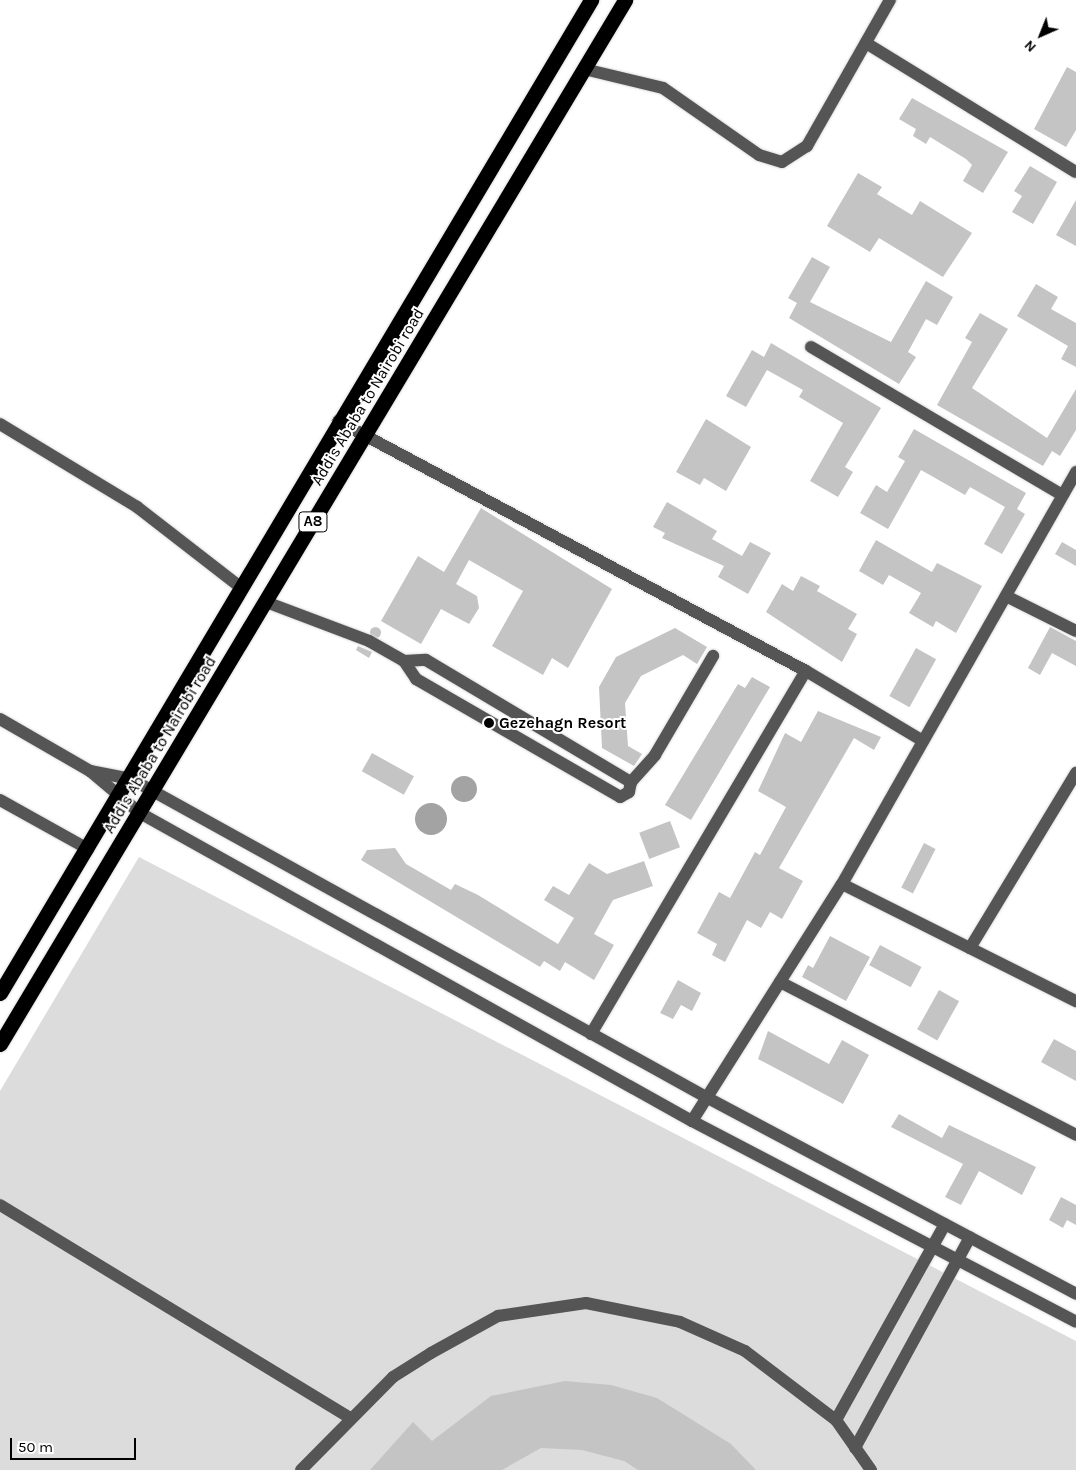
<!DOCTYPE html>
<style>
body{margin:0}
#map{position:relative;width:1076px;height:1470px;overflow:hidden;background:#fff;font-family:Karla,sans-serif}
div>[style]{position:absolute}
.green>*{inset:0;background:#dcdcdc}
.water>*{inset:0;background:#a3a3a3}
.round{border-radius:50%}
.building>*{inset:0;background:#c4c4c4;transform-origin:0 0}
.roads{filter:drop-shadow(0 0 1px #dbdbdb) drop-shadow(0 0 1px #dbdbdb)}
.minor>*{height:12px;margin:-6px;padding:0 6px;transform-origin:6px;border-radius:6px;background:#555}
.highway>*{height:15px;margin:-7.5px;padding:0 7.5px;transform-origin:7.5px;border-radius:7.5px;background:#000}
.dots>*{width:14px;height:14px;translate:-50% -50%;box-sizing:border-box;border:2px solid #fff;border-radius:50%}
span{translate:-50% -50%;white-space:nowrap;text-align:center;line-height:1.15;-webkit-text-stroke:4px #fff;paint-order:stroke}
.shield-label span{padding:1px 4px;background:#fff;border:1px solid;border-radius:4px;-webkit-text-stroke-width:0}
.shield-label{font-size:15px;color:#000;font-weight:700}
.street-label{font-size:16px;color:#000}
.poi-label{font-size:16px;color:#000;font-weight:700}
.left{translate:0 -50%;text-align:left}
.north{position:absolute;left:1016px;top:10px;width:50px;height:50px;-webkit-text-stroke:4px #fff;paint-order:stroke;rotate:224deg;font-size:14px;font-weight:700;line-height:20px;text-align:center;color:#000}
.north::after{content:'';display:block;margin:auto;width:18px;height:22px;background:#000;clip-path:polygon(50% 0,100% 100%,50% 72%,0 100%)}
.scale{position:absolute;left:10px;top:1438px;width:126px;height:22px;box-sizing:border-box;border:2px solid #000;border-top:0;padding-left:6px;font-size:15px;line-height:18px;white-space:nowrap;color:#000;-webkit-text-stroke:4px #fff;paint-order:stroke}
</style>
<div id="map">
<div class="green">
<i style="clip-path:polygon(139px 857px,1076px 1341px,1076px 1470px,0 1470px,0 1091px)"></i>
</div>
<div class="water">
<i class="round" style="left:451px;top:776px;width:26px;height:26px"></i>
<i class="round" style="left:415px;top:803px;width:32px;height:32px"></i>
</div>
<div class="building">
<i style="clip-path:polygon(1067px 67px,1076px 72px,1076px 130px,1066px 147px,1034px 129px)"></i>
<i style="clip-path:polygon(912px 98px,1008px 152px,983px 193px,963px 181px,972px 165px,966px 159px,930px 137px,926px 144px,913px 136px,916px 129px,899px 119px)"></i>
<i style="clip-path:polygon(1030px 166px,1057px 182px,1033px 224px,1012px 212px,1022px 196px,1014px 191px)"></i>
<i style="clip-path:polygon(858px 173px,882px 187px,877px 194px,912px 215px,920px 201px,972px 233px,943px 277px,879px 238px,870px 252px,827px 226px)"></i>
<i style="clip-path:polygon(1076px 200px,1076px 246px,1056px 235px)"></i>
<i style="clip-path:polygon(812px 257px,830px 267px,810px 302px,891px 342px,926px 281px,953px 297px,937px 325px,926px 319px,908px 352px,916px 357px,899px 384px,789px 318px,797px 303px,788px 298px)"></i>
<i style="clip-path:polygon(1036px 284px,1058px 297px,1051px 309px,1076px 323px,1076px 367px,1061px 359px,1068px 346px,1017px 316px)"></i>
<i style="clip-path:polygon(980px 313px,1008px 329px,972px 388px,1047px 438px,1076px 389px,1076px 430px,1060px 456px,1052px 451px,1043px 466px,937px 405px,972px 342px,965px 338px)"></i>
<i style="clip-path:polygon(771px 343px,881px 408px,845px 467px,853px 472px,838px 497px,810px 481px,843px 423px,799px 397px,803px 390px,767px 370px,746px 407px,726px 396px,752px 350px,764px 357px)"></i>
<i style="clip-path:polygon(706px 419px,751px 447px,726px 491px,704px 478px,700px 485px,676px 472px)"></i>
<i style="clip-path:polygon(914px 429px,1026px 493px,1017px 509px,1025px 514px,1002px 554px,984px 544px,1005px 507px,970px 487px,965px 495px,921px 470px,888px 529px,860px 513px,876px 485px,887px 492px,905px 461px,898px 457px)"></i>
<i style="clip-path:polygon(667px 502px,717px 531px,712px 539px,742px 556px,750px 542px,771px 553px,748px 594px,718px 577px,724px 566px,662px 538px,665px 533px,653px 527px)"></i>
<i style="clip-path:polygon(481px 508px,612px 589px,568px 668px,552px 658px,543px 675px,492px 646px,523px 591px,469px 560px,456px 584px,477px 596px,479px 608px,469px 624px,441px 609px,421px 644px,381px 621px,418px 556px,444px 572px)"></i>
<i style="clip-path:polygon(876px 540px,932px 572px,937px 563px,982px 586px,956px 633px,936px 621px,933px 627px,909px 613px,921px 593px,889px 575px,883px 585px,859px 571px)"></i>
<i style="clip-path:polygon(1062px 542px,1076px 550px,1076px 566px,1055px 554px)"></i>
<i style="clip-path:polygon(801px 576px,820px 586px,817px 591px,857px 614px,848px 629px,857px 634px,842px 662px,766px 612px,782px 584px,793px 591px)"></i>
<i class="round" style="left:369.5px;top:626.5px;width:11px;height:11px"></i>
<i style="clip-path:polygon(1050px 627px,1076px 641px,1076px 666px,1052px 653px,1040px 675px,1028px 668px)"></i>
<i style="clip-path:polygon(675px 628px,707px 647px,697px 664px,683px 655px,641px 676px,625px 703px,628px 746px,642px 754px,634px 766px,602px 748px,599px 687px,616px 657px)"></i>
<i style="clip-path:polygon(358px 646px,372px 652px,369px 658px,356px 650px)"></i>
<i style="left:916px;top:648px;width:23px;height:55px;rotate:29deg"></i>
<i style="clip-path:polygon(752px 677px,770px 687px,691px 820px,665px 805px,738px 684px,745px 688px)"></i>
<i style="clip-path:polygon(818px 711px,881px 737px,874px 750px,854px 738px,779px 868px,803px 881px,782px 919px,770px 912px,761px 928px,747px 920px,725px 962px,712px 955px,717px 944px,697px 933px,719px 892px,730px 898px,755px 852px,760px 855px,786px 807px,758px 791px,785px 733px,801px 742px)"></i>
<i style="left:372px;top:753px;width:48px;height:21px;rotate:29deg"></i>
<i style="left:670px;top:821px;width:28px;height:33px;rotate:69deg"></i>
<i style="left:924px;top:843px;width:13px;height:50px;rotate:27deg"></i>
<i style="clip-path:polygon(395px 848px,406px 864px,451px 890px,455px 884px,478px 895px,558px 944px,574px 918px,544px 900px,553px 886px,569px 895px,589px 863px,607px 874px,644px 861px,653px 886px,613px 900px,594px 934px,614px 945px,594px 980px,565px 962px,560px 971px,544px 961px,540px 967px,361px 860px,367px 850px)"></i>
<i style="clip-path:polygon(830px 936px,870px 957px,846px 1001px,802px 977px,808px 965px,813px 968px)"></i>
<i style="left:880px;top:945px;width:47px;height:23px;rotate:28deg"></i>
<i style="clip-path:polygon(678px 980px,701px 993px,692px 1011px,681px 1005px,673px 1019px,660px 1013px)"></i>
<i style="left:939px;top:990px;width:23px;height:45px;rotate:29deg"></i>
<i style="clip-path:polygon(768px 1031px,829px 1064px,842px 1040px,869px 1055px,843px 1104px,758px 1059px)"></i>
<i style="clip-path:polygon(1054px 1039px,1076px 1051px,1076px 1081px,1041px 1062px)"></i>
<i style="clip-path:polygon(899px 1114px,942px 1138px,949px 1125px,1036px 1167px,1022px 1195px,979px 1171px,961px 1205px,945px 1197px,963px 1164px,891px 1127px)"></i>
<i style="clip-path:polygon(1061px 1197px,1076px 1205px,1076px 1225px,1067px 1220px,1063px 1228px,1049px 1220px)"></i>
<i style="clip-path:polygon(565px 1381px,611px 1385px,657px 1398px,731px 1444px,756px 1470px,638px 1470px,624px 1461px,582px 1450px,541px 1448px,502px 1470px,370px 1470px,413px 1422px,432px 1441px,491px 1396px)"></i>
</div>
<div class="roads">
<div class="minor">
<i style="left:866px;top:43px;width:246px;rotate:31.6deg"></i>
<i style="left:584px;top:69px;width:81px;rotate:13.5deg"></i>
<i style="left:663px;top:88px;width:117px;rotate:34.9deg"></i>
<i style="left:759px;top:155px;width:24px;rotate:17deg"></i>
<i style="left:782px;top:162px;width:30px;rotate:-33deg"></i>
<i style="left:807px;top:146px;width:168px;rotate:-60.4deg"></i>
<i style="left:811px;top:347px;width:291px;rotate:30.5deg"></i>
<i style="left:338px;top:421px;width:531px;rotate:28.11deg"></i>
<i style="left:806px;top:671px;width:136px;rotate:30.9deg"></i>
<i style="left:0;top:424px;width:160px;rotate:31.2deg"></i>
<i style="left:137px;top:507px;width:130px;rotate:37.8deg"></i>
<i style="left:1006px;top:596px;width:78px;rotate:26.6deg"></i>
<i style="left:266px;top:602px;width:110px;rotate:20.7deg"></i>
<i style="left:369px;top:641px;width:40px;rotate:29.7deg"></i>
<i style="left:404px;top:661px;width:22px;rotate:56deg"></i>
<i style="left:416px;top:679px;width:236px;rotate:30deg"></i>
<i style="left:620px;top:797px;width:10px;rotate:-29deg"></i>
<i style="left:629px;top:792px;width:10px;rotate:-79deg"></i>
<i style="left:631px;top:782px;width:36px;rotate:-48deg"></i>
<i style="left:655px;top:755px;width:115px;rotate:-59.6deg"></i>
<i style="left:404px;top:661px;width:22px;rotate:-3deg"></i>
<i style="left:426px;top:660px;width:239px;rotate:30.8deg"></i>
<i style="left:0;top:719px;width:104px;rotate:30deg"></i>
<i style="left:90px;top:771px;width:65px;rotate:40deg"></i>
<i style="left:140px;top:813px;width:632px;rotate:29.16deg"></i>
<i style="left:692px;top:1121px;width:433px;rotate:27.6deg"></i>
<i style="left:90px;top:771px;width:42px;rotate:11deg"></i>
<i style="left:131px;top:779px;width:657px;rotate:28.94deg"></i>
<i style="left:706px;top:1097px;width:419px;rotate:28deg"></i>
<i style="left:0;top:800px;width:101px;rotate:29.1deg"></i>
<i style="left:842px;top:884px;width:262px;rotate:26.6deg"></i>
<i style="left:970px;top:948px;width:205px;rotate:-58.8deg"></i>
<i style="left:780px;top:982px;width:333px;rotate:27.3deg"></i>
<i style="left:591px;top:1034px;width:422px;rotate:-59.4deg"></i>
<i style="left:692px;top:1121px;width:280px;rotate:-57.7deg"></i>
<i style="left:842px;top:884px;width:474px;rotate:-60.4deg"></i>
<i style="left:0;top:1205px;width:408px;rotate:31.3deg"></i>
<i style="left:836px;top:1420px;width:224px;rotate:-60.9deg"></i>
<i style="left:855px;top:1448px;width:240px;rotate:-61.4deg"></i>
<i style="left:301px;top:1470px;width:131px;rotate:-45.3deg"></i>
<i style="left:393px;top:1377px;width:45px;rotate:-32.3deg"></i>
<i style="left:431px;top:1353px;width:77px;rotate:-28.9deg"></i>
<i style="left:498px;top:1316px;width:89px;rotate:-8.4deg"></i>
<i style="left:586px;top:1303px;width:96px;rotate:11.4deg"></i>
<i style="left:680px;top:1322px;width:71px;rotate:24deg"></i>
<i style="left:745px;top:1351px;width:114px;rotate:37.2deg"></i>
<i style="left:836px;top:1420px;width:61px;rotate:55deg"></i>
</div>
<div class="highway">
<i style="left:0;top:993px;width:1156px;rotate:-59.24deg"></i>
<i style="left:0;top:1044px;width:1217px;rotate:-59.09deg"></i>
</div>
</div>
<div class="dots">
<i style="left:489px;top:723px;background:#000"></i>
</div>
<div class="shield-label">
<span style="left:313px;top:522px">A8</span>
</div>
<div class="street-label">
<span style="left:368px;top:397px;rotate:-59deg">Addis Ababa to Nairobi road</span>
<span style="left:160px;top:745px;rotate:-59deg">Addis Ababa to Nairobi road</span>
</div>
<div class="poi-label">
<span class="left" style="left:499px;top:723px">Gezehagn Resort</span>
</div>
<div class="north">N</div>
<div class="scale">50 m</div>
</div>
